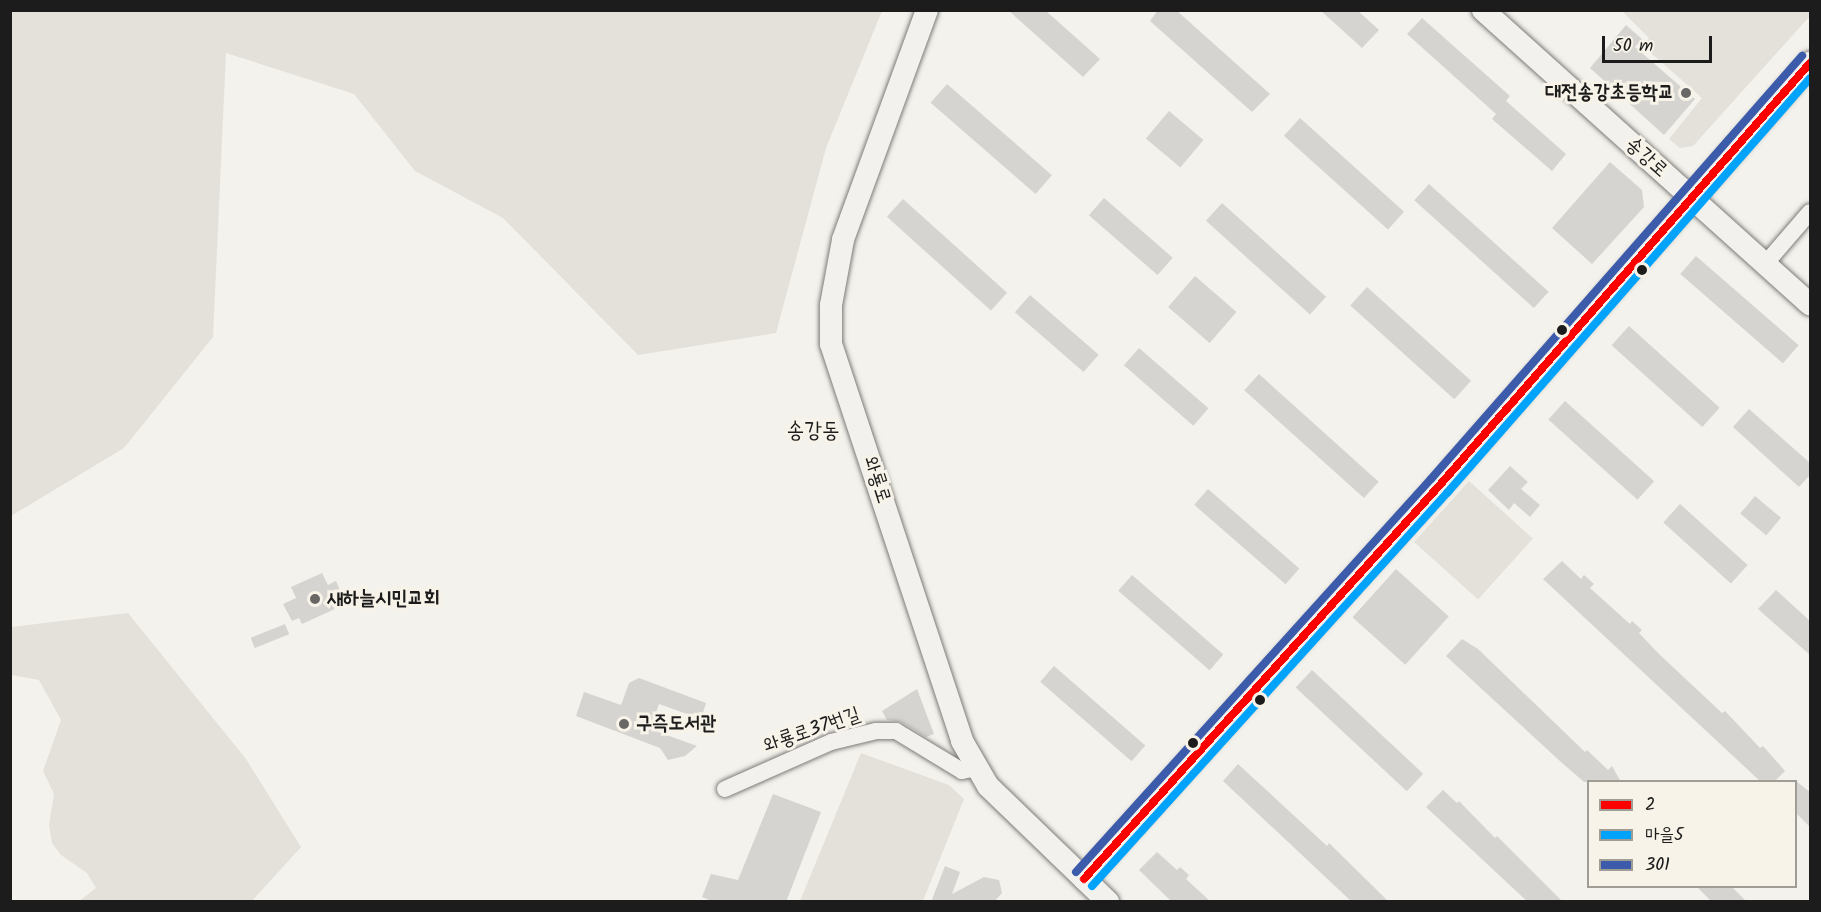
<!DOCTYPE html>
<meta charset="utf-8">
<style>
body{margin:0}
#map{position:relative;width:1821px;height:912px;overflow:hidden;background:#f4f2ec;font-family:Kalam,"Poor Story",sans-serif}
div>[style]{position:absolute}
.green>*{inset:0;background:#e4e1da;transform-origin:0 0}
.building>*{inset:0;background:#d5d4d0;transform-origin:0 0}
.roads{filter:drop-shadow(0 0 2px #7d7c7a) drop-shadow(0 0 2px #7d7c7a)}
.minor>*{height:16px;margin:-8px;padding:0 8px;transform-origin:8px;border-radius:8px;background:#f2f1ed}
.secondary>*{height:22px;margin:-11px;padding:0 11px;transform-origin:11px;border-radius:11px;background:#f2f1ed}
.bus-1>*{height:8px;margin:-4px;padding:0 4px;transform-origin:4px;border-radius:4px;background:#f00}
.bus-2>*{height:8px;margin:-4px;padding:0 4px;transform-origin:4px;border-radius:4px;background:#00a3fb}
.bus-3>*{height:8px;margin:-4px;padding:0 4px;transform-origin:4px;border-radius:4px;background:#3d5bab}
.dots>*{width:16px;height:16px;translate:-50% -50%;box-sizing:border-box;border:3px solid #f7f3e8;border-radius:50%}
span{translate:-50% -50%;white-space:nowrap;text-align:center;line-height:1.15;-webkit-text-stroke:6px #f7f3e8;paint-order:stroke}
.poi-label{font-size:20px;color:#1c1c1c;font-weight:700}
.right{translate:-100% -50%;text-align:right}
.left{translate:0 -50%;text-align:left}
.street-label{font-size:20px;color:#1c1c1c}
.quarter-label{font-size:22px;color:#1c1c1c}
.frame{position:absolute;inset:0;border:12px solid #1c1c1c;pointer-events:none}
.legend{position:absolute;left:1587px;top:780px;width:210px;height:108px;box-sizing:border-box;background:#f7f3e8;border:2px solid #9f9d96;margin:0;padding:8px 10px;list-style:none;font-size:18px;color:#1c1c1c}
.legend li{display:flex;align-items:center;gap:12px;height:30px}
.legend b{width:30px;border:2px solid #9f9d96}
.scale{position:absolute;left:1602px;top:36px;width:110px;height:27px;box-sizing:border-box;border:3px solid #1c1c1c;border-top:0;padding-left:8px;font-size:18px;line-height:21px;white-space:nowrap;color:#1c1c1c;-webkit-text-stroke:4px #f7f3e8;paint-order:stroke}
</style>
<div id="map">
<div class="green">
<i style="clip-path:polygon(1810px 10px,1810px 16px,1693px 146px,1680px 148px,1669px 139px,1702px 98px,1643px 46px,1649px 38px,1622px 11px)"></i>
<i style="clip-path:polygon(10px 11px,11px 10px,882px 11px,826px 148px,776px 333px,638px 355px,503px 218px,415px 171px,354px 94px,226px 53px,213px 337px,124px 448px,11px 516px)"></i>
<i style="left:1469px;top:481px;width:86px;height:82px;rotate:42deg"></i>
<i style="clip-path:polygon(128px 613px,246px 759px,301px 847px,252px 901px,79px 901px,96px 888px,87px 873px,61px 855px,52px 843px,49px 825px,54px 794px,43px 771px,61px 720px,39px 680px,11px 675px,11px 627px)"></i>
<i style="clip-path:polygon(861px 753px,949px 785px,964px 799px,923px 901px,800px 901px)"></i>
</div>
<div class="building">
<i style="clip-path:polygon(1008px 10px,1045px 10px,1100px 59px,1083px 77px)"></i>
<i style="clip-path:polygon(1158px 10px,1176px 10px,1270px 94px,1252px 112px,1150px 21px)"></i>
<i style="clip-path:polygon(1320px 10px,1357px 10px,1379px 30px,1362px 48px)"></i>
<i style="clip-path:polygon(1422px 18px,1510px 96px,1506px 101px,1566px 154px,1552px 171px,1492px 119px,1496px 114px,1407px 34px)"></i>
<i style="clip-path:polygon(1626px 25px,1642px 39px,1635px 47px,1695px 99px,1664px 135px,1590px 68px)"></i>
<i style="left:947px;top:84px;width:139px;height:25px;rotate:41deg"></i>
<i style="left:1169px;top:111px;width:45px;height:36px;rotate:40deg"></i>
<i style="left:1300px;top:118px;width:140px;height:24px;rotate:42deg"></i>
<i style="clip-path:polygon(1610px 162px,1642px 190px,1644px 207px,1592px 264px,1552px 228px)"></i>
<i style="left:1429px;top:184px;width:161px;height:22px;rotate:42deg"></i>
<i style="left:1104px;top:198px;width:91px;height:23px;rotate:41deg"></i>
<i style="left:903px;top:199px;width:140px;height:24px;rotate:42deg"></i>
<i style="left:1222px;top:203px;width:140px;height:24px;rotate:42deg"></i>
<i style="left:1696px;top:256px;width:136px;height:24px;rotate:41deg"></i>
<i style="left:1195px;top:276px;width:55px;height:41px;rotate:41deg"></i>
<i style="left:1367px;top:287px;width:140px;height:25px;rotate:42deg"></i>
<i style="left:1030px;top:295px;width:91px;height:23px;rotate:41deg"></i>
<i style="left:1629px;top:326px;width:122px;height:26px;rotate:42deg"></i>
<i style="left:1139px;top:348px;width:92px;height:23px;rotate:41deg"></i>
<i style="left:1259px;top:374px;width:161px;height:22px;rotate:42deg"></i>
<i style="left:1565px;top:401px;width:120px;height:25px;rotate:42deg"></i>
<i style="clip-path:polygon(1749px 409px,1810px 463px,1810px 475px,1799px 487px,1733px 427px)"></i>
<i style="clip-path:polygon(1510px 466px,1528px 482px,1521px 489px,1540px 505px,1530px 517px,1514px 503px,1509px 510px,1488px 490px)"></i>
<i style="left:1208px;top:489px;width:121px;height:21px;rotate:41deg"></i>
<i style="left:1755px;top:496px;width:34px;height:23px;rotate:40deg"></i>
<i style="left:1680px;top:504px;width:91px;height:25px;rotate:42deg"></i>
<i style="clip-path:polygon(1562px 561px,1581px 579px,1584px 575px,1594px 584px,1590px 588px,1630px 624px,1632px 621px,1642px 630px,1639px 633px,1658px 653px,1722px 713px,1725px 711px,1760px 748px,1763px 746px,1785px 771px,1774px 782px,1761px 782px,1543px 579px)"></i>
<i style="left:1396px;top:569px;width:71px;height:65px;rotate:42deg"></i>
<i style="clip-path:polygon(322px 573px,328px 585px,336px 581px,343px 597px,334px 601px,337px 608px,302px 624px,299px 618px,292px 621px,283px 604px,296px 598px,291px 587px)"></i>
<i style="left:1132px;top:575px;width:121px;height:21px;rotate:41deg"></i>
<i style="clip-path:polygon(1776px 590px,1810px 621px,1810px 655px,1758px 609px)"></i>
<i style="left:285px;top:624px;width:11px;height:37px;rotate:68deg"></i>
<i style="clip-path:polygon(1462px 639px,1478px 649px,1585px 752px,1587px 750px,1608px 770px,1612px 766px,1621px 782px,1584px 782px,1561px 762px,1446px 656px)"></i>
<i style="left:1054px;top:666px;width:121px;height:21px;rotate:41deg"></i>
<i style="left:1312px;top:670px;width:152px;height:24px;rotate:43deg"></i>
<i style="clip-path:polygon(639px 678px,706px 703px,701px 719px,659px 704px,650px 729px,697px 746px,685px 756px,668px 760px,660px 748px,576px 716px,584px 692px,621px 705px,629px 683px)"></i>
<i style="clip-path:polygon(917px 689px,934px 734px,926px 737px,901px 722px,887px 720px,882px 711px)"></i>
<i style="clip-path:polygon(1238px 764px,1327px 846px,1329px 843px,1389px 902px,1352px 902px,1223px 781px)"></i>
<i style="clip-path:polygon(1796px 781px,1810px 792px,1810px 827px,1796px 813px)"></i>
<i style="clip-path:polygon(1443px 790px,1457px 803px,1459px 801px,1495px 838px,1497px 836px,1563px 902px,1528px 902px,1426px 807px)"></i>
<i style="clip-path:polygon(773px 794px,821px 812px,786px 902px,714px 902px,702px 897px,711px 874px,738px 880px)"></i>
<i style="clip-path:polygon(1157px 852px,1177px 870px,1180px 867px,1189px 875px,1186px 879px,1211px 902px,1172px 902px,1139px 870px)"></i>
<i style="clip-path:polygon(945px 866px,960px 872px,952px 894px,984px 877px,999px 880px,1002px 893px,994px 902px,931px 902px)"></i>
<i style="clip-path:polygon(1696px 886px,1731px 886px,1747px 902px,1712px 902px)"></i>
</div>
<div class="roads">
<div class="minor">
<i style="left:1766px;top:263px;width:67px;rotate:-49.2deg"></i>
<i style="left:725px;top:789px;width:116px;rotate:-23.9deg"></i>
<i style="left:831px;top:742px;width:46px;rotate:-13.7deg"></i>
<i style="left:876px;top:731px;width:20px"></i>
<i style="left:896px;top:731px;width:77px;rotate:31.2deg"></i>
<i style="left:962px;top:771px;width:15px;rotate:-11deg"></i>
</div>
<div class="secondary">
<i style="left:927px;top:10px;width:245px;rotate:110.1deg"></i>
<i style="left:843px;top:240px;width:66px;rotate:100.5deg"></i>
<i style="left:831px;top:305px;width:39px;rotate:90deg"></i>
<i style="left:831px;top:344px;width:418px;rotate:71.7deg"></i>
<i style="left:962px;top:741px;width:52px;rotate:60deg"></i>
<i style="left:988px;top:786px;width:167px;rotate:44deg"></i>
<i style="left:1483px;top:10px;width:440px;rotate:42deg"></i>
<i style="left:1084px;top:879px;width:530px;rotate:-47.91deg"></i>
<i style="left:1439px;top:486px;width:563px;rotate:-48.75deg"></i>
</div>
</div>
<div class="bus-1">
<i style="left:1084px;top:879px;width:530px;rotate:-47.91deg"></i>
<i style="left:1439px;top:486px;width:563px;rotate:-48.75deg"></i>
</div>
<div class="bus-2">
<i style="left:1092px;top:886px;width:530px;rotate:-47.91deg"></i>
<i style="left:1447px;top:493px;width:551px;rotate:-48.82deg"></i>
</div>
<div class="bus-3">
<i style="left:1076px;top:872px;width:530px;rotate:-47.91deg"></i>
<i style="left:1431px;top:479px;width:563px;rotate:-48.75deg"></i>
</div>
<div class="dots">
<i style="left:1686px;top:93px;background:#686765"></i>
<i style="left:1642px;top:270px;background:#1c1c1c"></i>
<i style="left:1562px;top:330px;background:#1c1c1c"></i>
<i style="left:315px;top:599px;background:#686765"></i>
<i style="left:1260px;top:700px;background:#1c1c1c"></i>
<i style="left:624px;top:724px;background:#686765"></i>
<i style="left:1193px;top:743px;background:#1c1c1c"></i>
</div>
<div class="poi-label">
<span class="right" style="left:1674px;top:93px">대전송강초등학교</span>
<span class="left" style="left:327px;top:599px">새하늘시민교회</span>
<span class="left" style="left:636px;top:724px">구즉도서관</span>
</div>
<div class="street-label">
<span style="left:1646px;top:158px;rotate:42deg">송강로</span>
<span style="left:876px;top:480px;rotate:72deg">와룡로</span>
<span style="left:812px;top:731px;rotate:-19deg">와룡로37번길</span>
</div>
<div class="quarter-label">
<span style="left:813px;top:432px">송강동</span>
</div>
<div class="frame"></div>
<ul class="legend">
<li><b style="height:8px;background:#f00"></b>2</li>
<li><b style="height:8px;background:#00a3fb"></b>마을5</li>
<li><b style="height:8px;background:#3d5bab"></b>301</li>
</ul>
<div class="scale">50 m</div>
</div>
